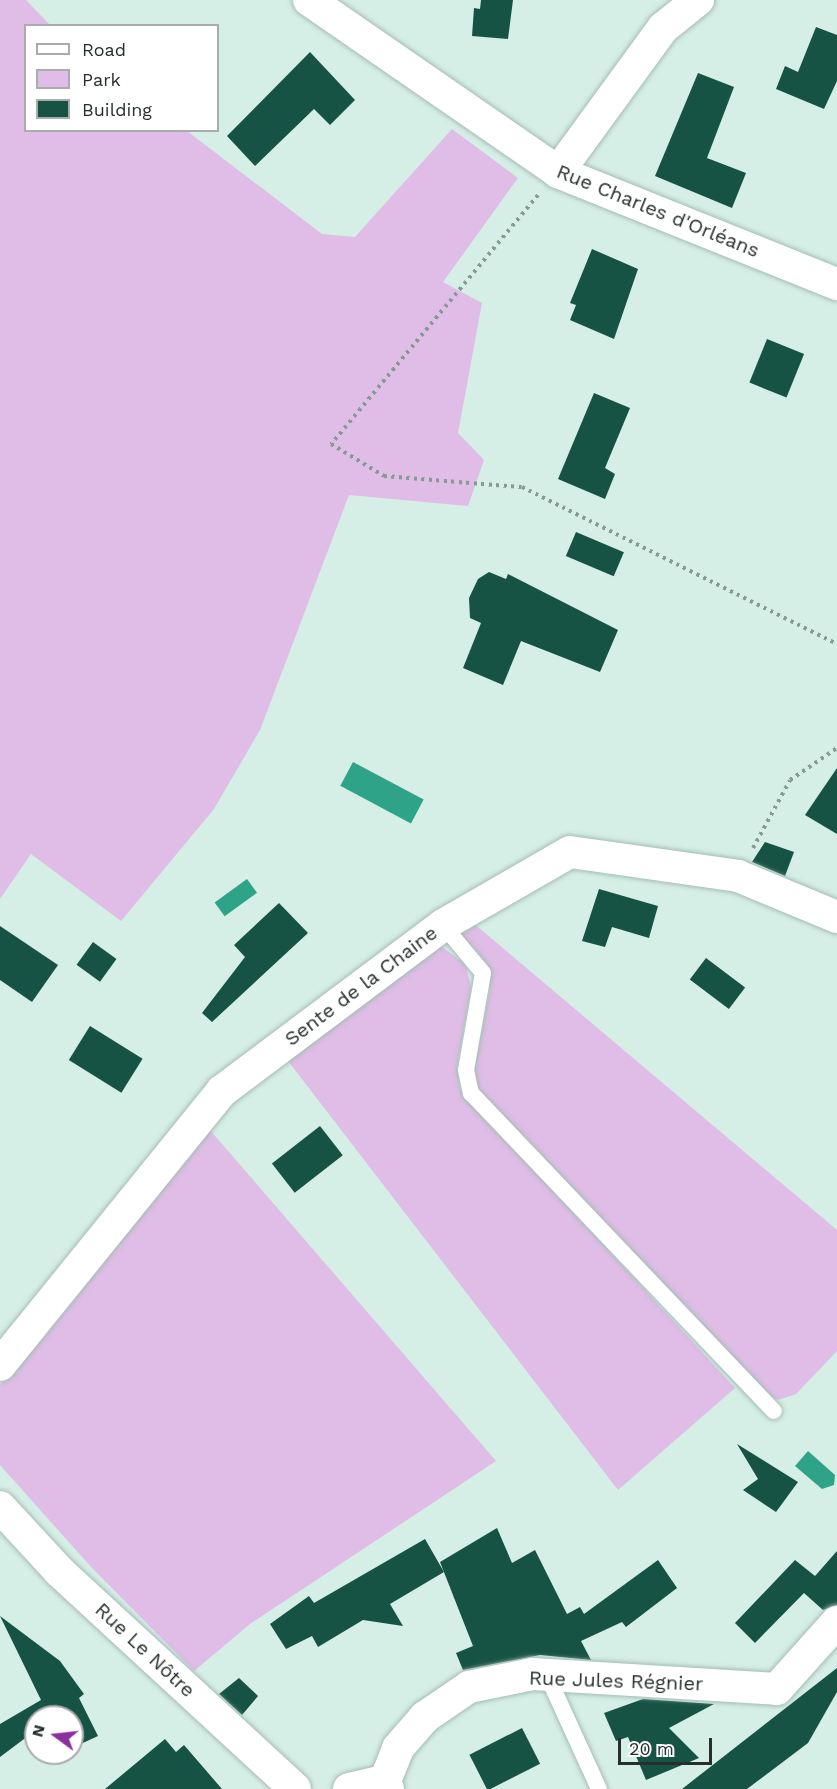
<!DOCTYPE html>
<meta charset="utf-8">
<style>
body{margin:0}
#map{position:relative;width:837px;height:1789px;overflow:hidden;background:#d5eee6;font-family:"Work Sans",sans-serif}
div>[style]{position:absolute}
.green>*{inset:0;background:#dfbde6}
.water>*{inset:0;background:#2ea388;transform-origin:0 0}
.building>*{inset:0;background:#175345;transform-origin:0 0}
.path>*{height:4px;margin-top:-2px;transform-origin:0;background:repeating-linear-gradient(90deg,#879993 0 3px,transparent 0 7.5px)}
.roads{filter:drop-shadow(0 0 2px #a4bcb4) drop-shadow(0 0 2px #a4bcb4)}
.service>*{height:16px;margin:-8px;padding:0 8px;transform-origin:8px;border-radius:8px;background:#fff}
.minor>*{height:32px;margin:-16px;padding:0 16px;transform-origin:16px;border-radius:16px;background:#fff}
span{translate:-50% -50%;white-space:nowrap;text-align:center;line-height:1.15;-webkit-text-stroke:6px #fff;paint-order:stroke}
.street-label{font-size:20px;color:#262f2c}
.legend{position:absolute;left:24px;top:24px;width:195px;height:108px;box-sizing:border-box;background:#fff;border:2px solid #a8acab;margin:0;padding:8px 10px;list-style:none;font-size:18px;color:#262f2c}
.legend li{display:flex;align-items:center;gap:12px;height:30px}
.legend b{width:30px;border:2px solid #a8acab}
.north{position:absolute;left:24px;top:1705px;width:60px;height:60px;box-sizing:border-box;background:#fff;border:2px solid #a8acab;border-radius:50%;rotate:285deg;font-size:16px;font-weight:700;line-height:24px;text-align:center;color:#262f2c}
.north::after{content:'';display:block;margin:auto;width:21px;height:27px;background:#8a319d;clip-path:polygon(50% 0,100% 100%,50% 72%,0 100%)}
.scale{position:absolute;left:618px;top:1738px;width:94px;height:27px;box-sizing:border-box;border:3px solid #262f2c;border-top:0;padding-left:8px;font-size:18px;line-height:21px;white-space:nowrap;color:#262f2c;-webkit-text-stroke:4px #fff;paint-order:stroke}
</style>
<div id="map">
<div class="green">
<i style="clip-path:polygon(0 0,26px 0,50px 25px,26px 26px,26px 130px,187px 131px,322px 234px,355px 237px,452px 129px,518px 178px,443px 282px,482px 303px,458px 433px,484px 460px,468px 506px,349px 495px,260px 730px,214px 809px,121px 921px,31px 854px,0 899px)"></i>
<i style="clip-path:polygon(466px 917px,837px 1230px,837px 1351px,796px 1394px,778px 1400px,766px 1394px,475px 1085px,473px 1071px,490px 989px,485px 962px,454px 929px)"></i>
<i style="clip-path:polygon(437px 943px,466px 965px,471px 988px,457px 1067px,460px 1089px,735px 1388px,618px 1490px,285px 1057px)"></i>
<i style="clip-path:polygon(209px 1129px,496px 1461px,250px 1624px,194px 1671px,92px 1568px,0 1465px,0 1385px)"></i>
</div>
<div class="water">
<i style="left:353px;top:762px;width:80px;height:27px;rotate:28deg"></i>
<i style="left:247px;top:879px;width:17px;height:40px;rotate:54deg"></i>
<i style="clip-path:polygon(808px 1451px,835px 1475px,834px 1485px,822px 1489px,795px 1466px)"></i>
</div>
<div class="building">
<i style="clip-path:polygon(481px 0,513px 0,508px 39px,472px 36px,474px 8px,480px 9px)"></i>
<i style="clip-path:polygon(816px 27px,837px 35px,837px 81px,824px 109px,776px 89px,785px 66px,798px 72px)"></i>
<i style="clip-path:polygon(310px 52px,355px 100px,330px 125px,314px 109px,255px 166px,227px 136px)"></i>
<i style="clip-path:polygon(698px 73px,734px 87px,707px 158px,746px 173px,732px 208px,655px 176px)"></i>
<i style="clip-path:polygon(592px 249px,638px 269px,614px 339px,570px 320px,576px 305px,570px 303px)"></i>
<i style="left:767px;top:339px;width:40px;height:47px;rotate:22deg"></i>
<i style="clip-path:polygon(594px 393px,630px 408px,605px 468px,615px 474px,605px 499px,558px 479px)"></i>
<i style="left:576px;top:532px;width:52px;height:26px;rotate:23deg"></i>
<i style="clip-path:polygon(489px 572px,506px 579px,508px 574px,618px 630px,600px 672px,521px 641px,503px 685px,463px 668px,481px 623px,470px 618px,469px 598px,478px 579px)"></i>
<i style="clip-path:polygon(837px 768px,837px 834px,805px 815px)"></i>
<i style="clip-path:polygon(765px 842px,794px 852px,785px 876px,752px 862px)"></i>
<i style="clip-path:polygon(599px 889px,658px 906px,649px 938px,612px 927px,605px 947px,582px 941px)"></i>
<i style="clip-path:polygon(279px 903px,308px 933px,212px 1022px,202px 1013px,245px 957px,234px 945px)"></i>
<i style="clip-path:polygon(0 926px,58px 965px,32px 1002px,0 980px)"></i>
<i style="left:93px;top:942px;width:29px;height:28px;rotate:36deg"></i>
<i style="left:706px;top:958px;width:49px;height:27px;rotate:37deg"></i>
<i style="left:90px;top:1026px;width:62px;height:40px;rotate:32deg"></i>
<i style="left:320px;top:1126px;width:37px;height:61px;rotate:52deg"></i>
<i style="clip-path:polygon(737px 1444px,798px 1482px,776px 1512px,743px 1490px,758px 1479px)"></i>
<i style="clip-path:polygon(497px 1528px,512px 1563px,535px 1550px,567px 1614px,580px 1607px,584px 1614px,658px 1560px,677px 1588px,626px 1627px,622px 1622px,581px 1641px,591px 1660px,540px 1655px,463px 1670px,456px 1653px,473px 1646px,440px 1562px)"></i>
<i style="clip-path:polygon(425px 1539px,444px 1572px,390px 1604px,403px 1626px,363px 1620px,318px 1647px,312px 1636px,286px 1649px,270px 1624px,309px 1596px,314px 1603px)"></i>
<i style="clip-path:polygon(837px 1551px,837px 1605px,823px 1610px,804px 1593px,755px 1643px,735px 1623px,795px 1560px,815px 1576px)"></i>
<i style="clip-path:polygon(0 1616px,60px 1661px,84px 1694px,79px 1698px,98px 1736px,72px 1748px,72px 1717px,36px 1717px,36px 1730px,0 1757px,0 1724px,41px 1700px)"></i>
<i style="clip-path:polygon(837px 1668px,837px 1692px,808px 1743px,747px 1789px,682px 1789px)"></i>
<i style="clip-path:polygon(239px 1678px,258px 1696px,242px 1715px,219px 1694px)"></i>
<i style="clip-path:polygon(643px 1699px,714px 1704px,669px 1728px,699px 1758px,646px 1780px,628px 1737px,616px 1741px,604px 1713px)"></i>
<i style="left:522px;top:1728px;width:40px;height:59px;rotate:63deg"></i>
<i style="clip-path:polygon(165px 1739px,176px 1752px,184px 1745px,222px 1789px,105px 1789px)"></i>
</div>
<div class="path">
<i style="left:538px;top:195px;width:324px;rotate:129.7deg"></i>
<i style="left:331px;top:444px;width:62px;rotate:31.1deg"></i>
<i style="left:384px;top:476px;width:138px;rotate:4.6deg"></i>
<i style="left:522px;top:487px;width:352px;rotate:26.5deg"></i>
<i style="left:753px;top:848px;width:77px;rotate:-61.4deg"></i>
<i style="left:790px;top:780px;width:57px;rotate:-34.2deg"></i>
</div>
<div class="roads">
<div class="service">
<i style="left:443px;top:925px;width:62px;rotate:50.2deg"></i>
<i style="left:483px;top:973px;width:98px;rotate:99.9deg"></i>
<i style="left:466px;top:1070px;width:24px;rotate:78deg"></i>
<i style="left:471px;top:1093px;width:439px;rotate:46.4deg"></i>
<i style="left:547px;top:1675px;width:125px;rotate:65.5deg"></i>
</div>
<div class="minor">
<i style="left:309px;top:0;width:303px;rotate:34.6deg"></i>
<i style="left:558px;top:172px;width:301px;rotate:21.9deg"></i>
<i style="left:558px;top:172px;width:178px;rotate:-53.9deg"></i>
<i style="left:663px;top:28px;width:45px;rotate:-38.7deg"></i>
<i style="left:0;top:1365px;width:353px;rotate:-51deg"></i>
<i style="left:222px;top:1091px;width:276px;rotate:-36.9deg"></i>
<i style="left:443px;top:925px;width:146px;rotate:-29.9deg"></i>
<i style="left:570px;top:852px;width:170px;rotate:8.1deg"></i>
<i style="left:738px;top:876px;width:107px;rotate:22.5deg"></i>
<i style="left:0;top:1507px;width:87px;rotate:47.3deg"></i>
<i style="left:59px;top:1571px;width:321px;rotate:42.7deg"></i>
<i style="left:349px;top:1789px;width:37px;rotate:-13deg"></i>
<i style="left:388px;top:1789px;width:9px;rotate:-111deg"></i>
<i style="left:385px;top:1781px;width:35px;rotate:-68deg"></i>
<i style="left:398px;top:1748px;width:41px;rotate:-48.9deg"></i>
<i style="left:425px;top:1717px;width:53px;rotate:-34.3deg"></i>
<i style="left:469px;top:1687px;width:65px;rotate:-11.5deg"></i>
<i style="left:533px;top:1674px;width:244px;rotate:3.5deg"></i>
<i style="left:777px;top:1689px;width:90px;rotate:-48.2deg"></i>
</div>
</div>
<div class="street-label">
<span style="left:658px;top:211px;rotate:22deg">Rue Charles d'Orléans</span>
<span style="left:361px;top:986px;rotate:-37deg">Sente de la Chaine</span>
<span style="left:145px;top:1650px;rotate:43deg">Rue Le Nôtre</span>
<span style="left:616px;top:1681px;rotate:2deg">Rue Jules Régnier</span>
</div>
<ul class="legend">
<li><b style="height:8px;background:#fff"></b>Road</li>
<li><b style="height:16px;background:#dfbde6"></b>Park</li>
<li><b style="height:16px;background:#175345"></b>Building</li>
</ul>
<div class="north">N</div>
<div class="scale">20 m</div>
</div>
